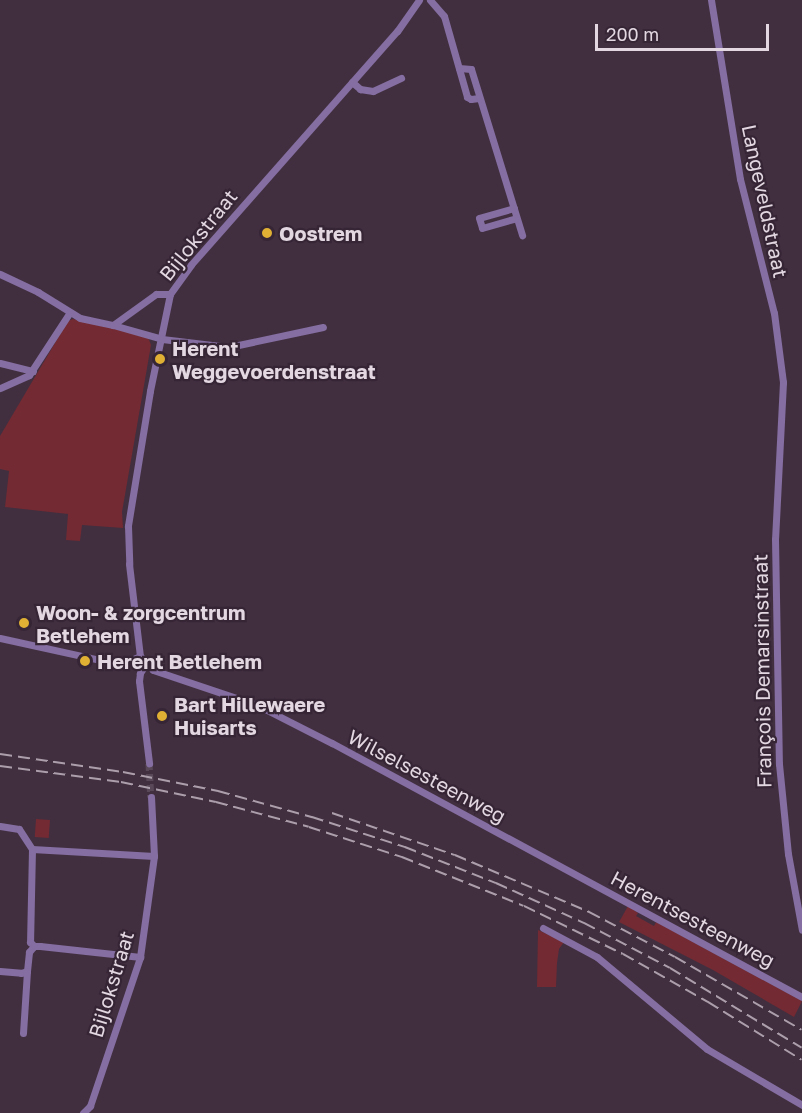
<!DOCTYPE html>
<meta charset="utf-8">
<style>
body{margin:0}
#map{position:relative;width:802px;height:1113px;overflow:hidden;background:#412f40;font-family:"Golos Text",sans-serif}
div>[style]{position:absolute}
.green>*{inset:0;background:#732a32;transform-origin:0 0}
.minor-tunnel>*{height:7px;margin-top:-3.5px;transform-origin:0;background:repeating-linear-gradient(90deg,#594858 0 7px,transparent 0 10.5px)}
.minor>*{height:7px;margin:-3.5px;padding:0 3.5px;transform-origin:3.5px;border-radius:3.5px;background:#856ea1}
.rail>*{height:1.5px;margin-top:-0.75px;transform-origin:0;background:repeating-linear-gradient(90deg,#ac9fab 0 12px,transparent 0 18px)}
.dots>*{width:16px;height:16px;translate:-50% -50%;box-sizing:border-box;border:3px solid #362535;border-radius:50%}
span{translate:-50% -50%;white-space:nowrap;text-align:center;line-height:1.15;-webkit-text-stroke:4.5px #362535;paint-order:stroke}
.street-label{font-size:20px;color:#e3d8e2}
.poi-label{font-size:20px;color:#e3d8e2;font-weight:700}
.left{translate:0 -50%;text-align:left}
.scale{position:absolute;left:595px;top:24px;width:174px;height:27px;box-sizing:border-box;border:3px solid #e3d8e2;border-top:0;padding-left:8px;font-size:18px;line-height:21px;white-space:nowrap;color:#e3d8e2;-webkit-text-stroke:4px #362535;paint-order:stroke}
</style>
<div id="map">
<div class="green">
<i style="clip-path:polygon(73px 319px,148px 337px,151px 345px,122px 512px,123px 528px,82px 525px,80px 541px,66px 540px,68px 514px,5px 507px,9px 471px,0 469px,0 436px,68px 321px)"></i>
<i style="left:36px;top:819px;width:14px;height:18px;rotate:4deg"></i>
<i style="clip-path:polygon(628px 906px,638px 913px,636px 916px,654px 926px,656px 922px,802px 1001px,794px 1017px,713px 970px,619px 922px)"></i>
<i style="clip-path:polygon(538px 930px,564px 942px,559px 949px,557px 963px,556px 987px,537px 987px)"></i>
</div>
<div class="minor-tunnel">
<i style="left:149px;top:763px;width:34px;rotate:87deg"></i>
</div>
<div class="minor">
<i style="left:419px;top:0;width:38px;rotate:125deg"></i>
<i style="left:397px;top:31px;width:312px;rotate:131.4deg"></i>
<i style="left:191px;top:265px;width:36px;rotate:126deg"></i>
<i style="left:170px;top:294px;width:99px;rotate:101.7deg"></i>
<i style="left:150px;top:391px;width:137px;rotate:99.3deg"></i>
<i style="left:128px;top:526px;width:38px;rotate:88deg"></i>
<i style="left:129px;top:564px;width:93px;rotate:83.2deg"></i>
<i style="left:140px;top:656px;width:19px;rotate:47deg"></i>
<i style="left:153px;top:670px;width:110px;rotate:18.6deg"></i>
<i style="left:257px;top:705px;width:84px;rotate:26.9deg"></i>
<i style="left:332px;top:743px;width:534px;rotate:28.39deg"></i>
<i style="left:430px;top:0;width:21px;rotate:49deg"></i>
<i style="left:444px;top:16px;width:84px;rotate:74.1deg"></i>
<i style="left:467px;top:97px;width:4px;rotate:27deg"></i>
<i style="left:471px;top:99px;width:8px;rotate:-7deg"></i>
<i style="left:711px;top:0;width:181px;rotate:80.8deg"></i>
<i style="left:740px;top:179px;width:138px;rotate:75.8deg"></i>
<i style="left:774px;top:313px;width:70px;rotate:82.6deg"></i>
<i style="left:783px;top:382px;width:157px;rotate:92.9deg"></i>
<i style="left:775px;top:539px;width:225px;rotate:89deg"></i>
<i style="left:779px;top:764px;width:90px;rotate:84.3deg"></i>
<i style="left:788px;top:854px;width:77px;rotate:79.6deg"></i>
<i style="left:459px;top:68px;width:12px;rotate:5deg"></i>
<i style="left:471px;top:69px;width:174px;rotate:72.9deg"></i>
<i style="left:352px;top:82px;width:11px;rotate:41deg"></i>
<i style="left:360px;top:89px;width:13px;rotate:9deg"></i>
<i style="left:373px;top:91px;width:31px;rotate:-25deg"></i>
<i style="left:514px;top:208px;width:36px;rotate:164deg"></i>
<i style="left:479px;top:218px;width:10px;rotate:73deg"></i>
<i style="left:482px;top:228px;width:35px;rotate:-16deg"></i>
<i style="left:0;top:274px;width:42px;rotate:25.3deg"></i>
<i style="left:38px;top:292px;width:49px;rotate:31.8deg"></i>
<i style="left:80px;top:318px;width:34px;rotate:12deg"></i>
<i style="left:113px;top:325px;width:53px;rotate:-35.8deg"></i>
<i style="left:156px;top:294px;width:14px"></i>
<i style="left:113px;top:325px;width:51px;rotate:15.9deg"></i>
<i style="left:162px;top:339px;width:67px;rotate:6.8deg"></i>
<i style="left:229px;top:347px;width:96px;rotate:-12deg"></i>
<i style="left:0;top:363px;width:34px;rotate:14deg"></i>
<i style="left:0;top:388px;width:32px;rotate:-24deg"></i>
<i style="left:29px;top:375px;width:75px;rotate:-56.9deg"></i>
<i style="left:0;top:638px;width:117px;rotate:12.4deg"></i>
<i style="left:114px;top:663px;width:12px;rotate:-5deg"></i>
<i style="left:126px;top:662px;width:15px;rotate:-23deg"></i>
<i style="left:146px;top:664px;width:11px;rotate:124deg"></i>
<i style="left:140px;top:673px;width:8px;rotate:97deg"></i>
<i style="left:139px;top:681px;width:83px;rotate:83deg"></i>
<i style="left:0;top:826px;width:19px;rotate:9deg"></i>
<i style="left:19px;top:829px;width:24px;rotate:57deg"></i>
<i style="left:32px;top:849px;width:122px;rotate:3.3deg"></i>
<i style="left:32px;top:849px;width:93px;rotate:91.2deg"></i>
<i style="left:30px;top:942px;width:6px;rotate:45deg"></i>
<i style="left:543px;top:928px;width:61px;rotate:28.2deg"></i>
<i style="left:597px;top:957px;width:143px;rotate:39.9deg"></i>
<i style="left:707px;top:1049px;width:110px;rotate:30.5deg"></i>
<i style="left:0;top:971px;width:21px;rotate:5deg"></i>
<i style="left:21px;top:973px;width:6px;rotate:-18deg"></i>
<i style="left:27px;top:971px;width:19px;rotate:-84deg"></i>
<i style="left:29px;top:952px;width:8px;rotate:-50deg"></i>
<i style="left:34px;top:946px;width:6px"></i>
<i style="left:40px;top:946px;width:101px;rotate:6.3deg"></i>
<i style="left:23px;top:1033px;width:62px;rotate:-86.3deg"></i>
<i style="left:83px;top:1113px;width:10px;rotate:-45deg"></i>
<i style="left:90px;top:1106px;width:157px;rotate:-71.4deg"></i>
<i style="left:140px;top:957px;width:102px;rotate:-82.1deg"></i>
<i style="left:154px;top:856px;width:59px;rotate:-92.9deg"></i>
</div>
<div class="rail">
<i style="left:0;top:754px;width:124px;rotate:8.3deg"></i>
<i style="left:123px;top:772px;width:97px;rotate:11.3deg"></i>
<i style="left:218px;top:791px;width:98px;rotate:15.5deg"></i>
<i style="left:312px;top:817px;width:98px;rotate:17.9deg"></i>
<i style="left:405px;top:847px;width:98px;rotate:21.6deg"></i>
<i style="left:496px;top:883px;width:97px;rotate:24.4deg"></i>
<i style="left:584px;top:923px;width:97px;rotate:27.6deg"></i>
<i style="left:670px;top:968px;width:154px;rotate:31.2deg"></i>
<i style="left:0;top:766px;width:122px;rotate:7.5deg"></i>
<i style="left:121px;top:782px;width:97px;rotate:11.9deg"></i>
<i style="left:216px;top:802px;width:96px;rotate:15deg"></i>
<i style="left:309px;top:827px;width:98px;rotate:17.9deg"></i>
<i style="left:402px;top:857px;width:131px;rotate:21.9deg"></i>
<i style="left:524px;top:906px;width:110px;rotate:25.9deg"></i>
<i style="left:623px;top:954px;width:98px;rotate:29.5deg"></i>
<i style="left:708px;top:1002px;width:110px;rotate:31.7deg"></i>
<i style="left:332px;top:813px;width:130px;rotate:18.9deg"></i>
<i style="left:455px;top:855px;width:146px;rotate:23deg"></i>
<i style="left:589px;top:912px;width:97px;rotate:27.6deg"></i>
<i style="left:675px;top:957px;width:146px;rotate:29.9deg"></i>
</div>
<div class="dots">
<i style="left:267px;top:233px;background:#dfb034"></i>
<i style="left:160px;top:359px;background:#dfb034"></i>
<i style="left:24px;top:623px;background:#dfb034"></i>
<i style="left:85px;top:661px;background:#dfb034"></i>
<i style="left:162px;top:716px;background:#dfb034"></i>
</div>
<div class="street-label">
<span style="left:765px;top:201px;rotate:78deg">Langeveldstraat</span>
<span style="left:198px;top:235px;rotate:-51deg">Bijlokstraat</span>
<span style="left:762px;top:671px;rotate:-91deg">François Demarsinstraat</span>
<span style="left:427px;top:776px;rotate:28deg">Wilselsesteenweg</span>
<span style="left:693px;top:919px;rotate:28deg">Herentsesteenweg</span>
<span style="left:111px;top:984px;rotate:-73deg">Bijlokstraat</span>
</div>
<div class="poi-label">
<span class="left" style="left:279px;top:233px">Oostrem</span>
<span class="left" style="left:172px;top:360px">Herent<br>Weggevoerdenstraat</span>
<span class="left" style="left:36px;top:624px">Woon- &amp; zorgcentrum<br>Betlehem</span>
<span class="left" style="left:97px;top:661px">Herent Betlehem</span>
<span class="left" style="left:174px;top:716px">Bart Hillewaere<br>Huisarts</span>
</div>
<div class="scale">200 m</div>
</div>
